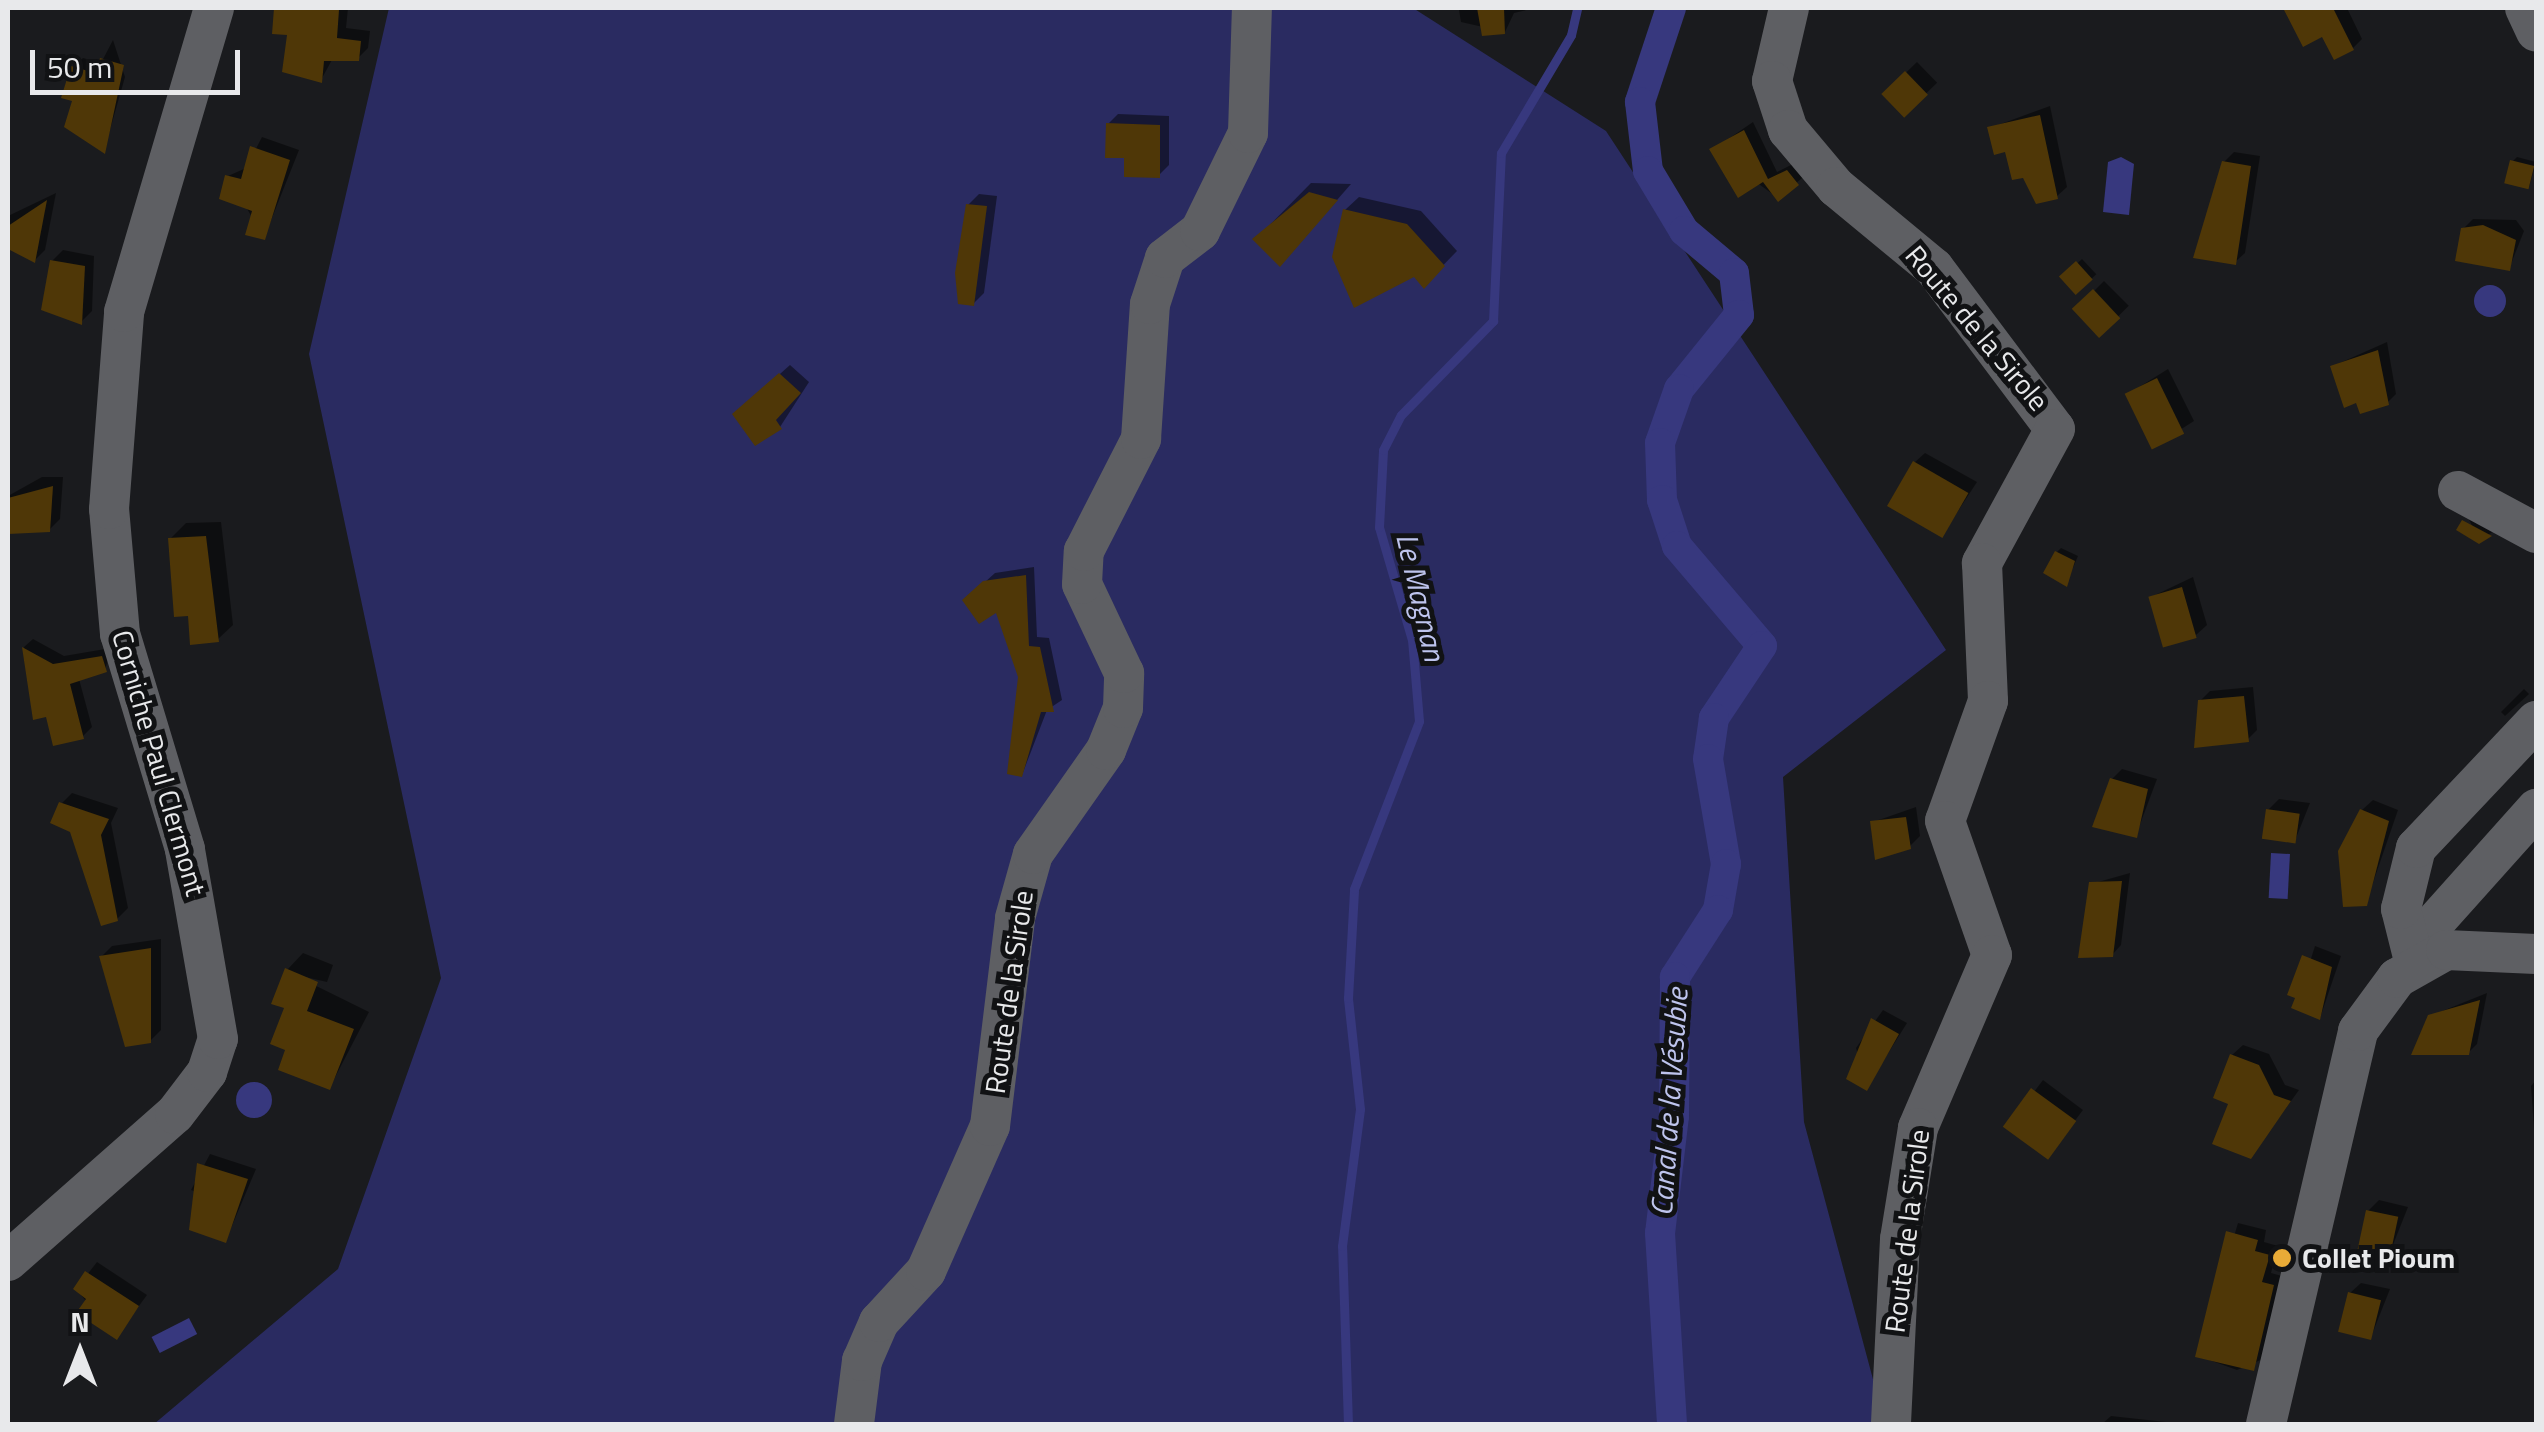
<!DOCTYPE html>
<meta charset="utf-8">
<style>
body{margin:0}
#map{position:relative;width:2544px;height:1432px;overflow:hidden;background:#1a1b1e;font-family:"Titillium Web",sans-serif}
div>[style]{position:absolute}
.green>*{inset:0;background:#2a2b61}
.water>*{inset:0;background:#37387e;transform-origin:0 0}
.round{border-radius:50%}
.shadow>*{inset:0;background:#0007;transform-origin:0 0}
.stream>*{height:9px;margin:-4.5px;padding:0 4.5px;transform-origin:4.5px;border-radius:4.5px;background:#37387e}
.canal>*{height:30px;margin:-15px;padding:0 15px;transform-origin:15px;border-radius:15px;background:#37387e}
.building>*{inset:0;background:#4f3707;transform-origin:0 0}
.minor>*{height:40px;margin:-20px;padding:0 20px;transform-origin:20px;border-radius:20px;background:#5e5f63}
.dots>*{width:28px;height:28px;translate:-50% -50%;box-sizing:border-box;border:5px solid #111214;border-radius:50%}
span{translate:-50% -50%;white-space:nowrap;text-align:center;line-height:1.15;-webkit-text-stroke:10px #111214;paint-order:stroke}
.street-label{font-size:28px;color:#e8e9eb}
.poi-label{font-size:28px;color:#e8e9eb;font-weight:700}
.left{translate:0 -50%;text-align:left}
.water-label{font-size:30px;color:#bec4ed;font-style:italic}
.frame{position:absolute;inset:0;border:10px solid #e8e9eb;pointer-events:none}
.north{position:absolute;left:30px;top:1302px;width:100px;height:100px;-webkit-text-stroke:8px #111214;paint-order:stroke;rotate:0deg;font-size:28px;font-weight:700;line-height:40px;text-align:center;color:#e8e9eb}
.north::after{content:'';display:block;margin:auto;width:35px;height:45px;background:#e8e9eb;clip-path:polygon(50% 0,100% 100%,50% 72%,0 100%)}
.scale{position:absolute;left:30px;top:50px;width:210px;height:45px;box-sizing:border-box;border:5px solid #e8e9eb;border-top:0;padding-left:12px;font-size:30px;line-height:35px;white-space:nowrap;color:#e8e9eb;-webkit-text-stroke:8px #111214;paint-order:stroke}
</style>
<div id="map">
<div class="green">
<i style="clip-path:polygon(389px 8px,1413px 8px,1606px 131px,1946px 650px,1783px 777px,1804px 1122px,1885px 1424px,154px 1424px,338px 1269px,441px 978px,309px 354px)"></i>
</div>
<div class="water">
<i style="clip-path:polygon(2121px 157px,2134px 164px,2129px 215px,2103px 212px,2108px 162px)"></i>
<i class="round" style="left:2474px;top:285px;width:32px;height:32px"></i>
<i style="left:2271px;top:853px;width:19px;height:45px;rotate:3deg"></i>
<i class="round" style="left:236px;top:1082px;width:36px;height:36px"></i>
<i style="left:189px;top:1318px;width:18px;height:42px;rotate:63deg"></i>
</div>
<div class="shadow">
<i style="clip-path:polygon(276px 8px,348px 8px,346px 28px,370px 31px,368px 48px,358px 58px,333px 58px,321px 80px,290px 33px,274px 32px)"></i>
<i style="clip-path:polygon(1445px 8px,1535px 8px,1514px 13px,1505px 32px,1461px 22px,1459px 10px)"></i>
<i style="clip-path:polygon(2286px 8px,2347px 8px,2362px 39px,2353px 48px,2324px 33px,2304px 44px)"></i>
<i style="clip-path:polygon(113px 40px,125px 77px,104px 151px,75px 100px,73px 67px,83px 58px,101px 63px)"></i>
<i style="left:1917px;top:62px;width:29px;height:46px;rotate:46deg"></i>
<i style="clip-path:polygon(2050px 106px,2067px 187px,2056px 197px,1990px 128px)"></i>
<i style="clip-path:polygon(1118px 114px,1169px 116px,1169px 165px,1159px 175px,1127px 156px,1108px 124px)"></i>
<i style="clip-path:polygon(1753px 122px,1777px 172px,1797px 162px,1807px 174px,1778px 198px,1712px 150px)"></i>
<i style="clip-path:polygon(262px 137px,299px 150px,264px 238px,228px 176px,246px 168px)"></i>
<i style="clip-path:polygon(2234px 152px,2260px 156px,2245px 253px,2235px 262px,2224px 162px)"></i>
<i style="clip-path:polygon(2517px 157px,2536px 162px,2529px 187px,2512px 162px)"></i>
<i style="clip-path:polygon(1311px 183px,1351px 184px,1296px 247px,1256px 239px)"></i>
<i style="clip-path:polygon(56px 193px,45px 250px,35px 260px,8px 246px,8px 216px)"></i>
<i style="clip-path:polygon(979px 194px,997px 196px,984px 293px,973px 304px,968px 205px)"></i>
<i style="clip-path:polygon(1359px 197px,1421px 211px,1457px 251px,1424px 285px,1345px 210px)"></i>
<i style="clip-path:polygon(2473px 219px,2516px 220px,2524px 231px,2509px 269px,2463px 229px)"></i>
<i style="clip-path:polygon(63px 250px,94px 256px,92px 311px,81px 322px,52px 261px)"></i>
<i style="left:2082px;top:259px;width:21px;height:26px;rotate:47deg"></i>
<i style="left:2104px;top:281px;width:35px;height:40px;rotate:45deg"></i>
<i style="clip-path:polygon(2387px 342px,2396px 394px,2387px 403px,2333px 366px)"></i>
<i style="clip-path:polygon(790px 365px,809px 382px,780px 427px,745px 405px)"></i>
<i style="clip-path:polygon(2168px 369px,2194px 421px,2153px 447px,2128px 394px)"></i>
<i style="clip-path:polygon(1925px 453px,1977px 482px,1943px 534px,1915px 462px)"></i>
<i style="clip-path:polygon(42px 477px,63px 477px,60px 519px,49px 530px,8px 532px,8px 496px)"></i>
<i style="clip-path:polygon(2468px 517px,2494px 531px,2479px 541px)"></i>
<i style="clip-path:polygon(221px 522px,233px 625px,217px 640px,171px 538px,186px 523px)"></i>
<i style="clip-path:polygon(2061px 548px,2078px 556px,2066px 584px,2057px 552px)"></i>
<i style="clip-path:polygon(1034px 567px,1037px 637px,1049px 638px,1062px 700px,1047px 710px,1022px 775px,1021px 677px,997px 609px,975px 591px,995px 573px)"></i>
<i style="clip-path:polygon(2193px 577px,2207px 625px,2196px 635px,2151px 597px)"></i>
<i style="clip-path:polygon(33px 639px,64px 656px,111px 648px,105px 670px,79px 679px,92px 727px,83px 736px,48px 714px,35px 717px,24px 647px)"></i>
<i style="clip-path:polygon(2253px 687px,2257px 730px,2247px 740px,2200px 701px,2210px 691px)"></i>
<i style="clip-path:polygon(2524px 689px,2529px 694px,2505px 716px,2501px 712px)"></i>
<i style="clip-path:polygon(2122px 769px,2157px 779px,2136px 835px,2112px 779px)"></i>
<i style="clip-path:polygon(72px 793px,118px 808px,111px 823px,128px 908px,117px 919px,61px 804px)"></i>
<i style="clip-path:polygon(2279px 799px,2310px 803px,2294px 843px,2268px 810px)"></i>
<i style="clip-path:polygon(2373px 800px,2398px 810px,2366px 903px,2362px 810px)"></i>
<i style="clip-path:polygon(1916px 807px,1920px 836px,1909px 847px,1873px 822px)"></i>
<i style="clip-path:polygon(2130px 873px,2121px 945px,2112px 955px,2091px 884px)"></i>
<i style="clip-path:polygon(161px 939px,161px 1030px,150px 1041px,101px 957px,112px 946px)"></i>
<i style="clip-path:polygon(2315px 946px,2341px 956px,2320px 1018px,2299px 996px)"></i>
<i style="clip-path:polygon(303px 953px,333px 965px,327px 982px,292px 974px,369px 1012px,330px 1087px,289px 1048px,287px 970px)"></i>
<i style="clip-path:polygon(2487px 993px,2477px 1044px,2468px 1053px,2430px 1016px)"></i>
<i style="clip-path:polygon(1883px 1010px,1907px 1023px,1867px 1087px,1856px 1048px)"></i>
<i style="clip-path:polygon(2243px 1045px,2269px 1054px,2285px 1085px,2299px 1090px,2251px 1156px,2231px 1103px,2232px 1055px)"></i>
<i style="left:2043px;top:1080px;width:50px;height:59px;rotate:37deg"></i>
<i style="clip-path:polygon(2536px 1080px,2536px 1157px,2531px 1086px)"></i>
<i style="clip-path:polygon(210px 1154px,256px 1169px,226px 1240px,203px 1194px,191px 1190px)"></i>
<i style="clip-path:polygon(2379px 1200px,2408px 1207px,2389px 1255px,2368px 1211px)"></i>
<i style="clip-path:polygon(2238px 1223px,2266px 1230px,2264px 1242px,2278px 1246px,2271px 1273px,2282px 1276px,2263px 1359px,2237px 1370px,2198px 1356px)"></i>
<i style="clip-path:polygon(97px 1262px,147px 1295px,116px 1337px,76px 1289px)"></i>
<i style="clip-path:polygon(2361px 1283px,2390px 1289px,2371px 1337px,2350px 1293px)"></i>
<i style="clip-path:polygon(2111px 1416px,2184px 1424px,2102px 1424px)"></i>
</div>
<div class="stream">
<i style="left:1348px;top:1424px;width:178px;rotate:-91.9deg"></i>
<i style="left:1342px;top:1246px;width:138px;rotate:-82.5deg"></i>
<i style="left:1360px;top:1109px;width:112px;rotate:-96.2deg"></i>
<i style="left:1348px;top:998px;width:109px;rotate:-86.8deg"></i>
<i style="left:1354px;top:889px;width:180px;rotate:-68.8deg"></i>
<i style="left:1419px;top:721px;width:81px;rotate:-94.9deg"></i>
<i style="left:1412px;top:640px;width:118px;rotate:-106.3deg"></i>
<i style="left:1379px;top:527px;width:77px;rotate:-87deg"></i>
<i style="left:1383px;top:450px;width:39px;rotate:-63deg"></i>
<i style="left:1401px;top:415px;width:132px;rotate:-45.6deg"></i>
<i style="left:1493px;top:321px;width:168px;rotate:-87.3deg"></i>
<i style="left:1501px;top:153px;width:137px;rotate:-59.3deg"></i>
<i style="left:1571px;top:35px;width:28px;rotate:-77deg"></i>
</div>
<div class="canal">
<i style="left:1671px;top:8px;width:99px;rotate:108.3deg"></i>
<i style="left:1640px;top:102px;width:69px;rotate:83.4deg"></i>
<i style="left:1648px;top:171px;width:70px;rotate:59deg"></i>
<i style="left:1684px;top:231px;width:65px;rotate:40deg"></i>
<i style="left:1734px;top:273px;width:42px;rotate:83.2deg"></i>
<i style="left:1739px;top:315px;width:95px;rotate:129deg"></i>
<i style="left:1679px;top:389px;width:57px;rotate:109.4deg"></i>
<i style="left:1660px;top:443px;width:57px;rotate:88deg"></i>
<i style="left:1662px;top:500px;width:48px;rotate:71.9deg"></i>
<i style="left:1677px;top:546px;width:131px;rotate:49.6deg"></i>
<i style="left:1762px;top:646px;width:87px;rotate:123.7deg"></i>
<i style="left:1714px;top:718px;width:41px;rotate:98.3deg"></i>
<i style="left:1708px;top:759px;width:107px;rotate:80.3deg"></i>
<i style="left:1726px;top:864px;width:47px;rotate:99.9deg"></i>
<i style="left:1718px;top:910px;width:80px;rotate:122.7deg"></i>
<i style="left:1675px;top:977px;width:139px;rotate:90.4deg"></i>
<i style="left:1674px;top:1116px;width:118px;rotate:96.8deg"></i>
<i style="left:1660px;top:1233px;width:191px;rotate:86.4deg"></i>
</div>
<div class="building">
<i style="clip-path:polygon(274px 8px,339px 10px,337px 38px,361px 41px,359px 61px,324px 61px,322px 83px,282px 72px,287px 35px,272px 34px)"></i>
<i style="clip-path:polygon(1477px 8px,1504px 8px,1505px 34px,1482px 36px)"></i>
<i style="clip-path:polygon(2283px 8px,2333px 8px,2354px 50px,2334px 60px,2322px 37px,2303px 47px)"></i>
<i style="clip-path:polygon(100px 58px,124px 65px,105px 154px,64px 127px,72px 101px,61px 98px,71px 66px,95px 73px)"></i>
<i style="left:1905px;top:71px;width:33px;height:33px;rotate:46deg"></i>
<i style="clip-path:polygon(2040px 115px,2058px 199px,2036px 204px,2023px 178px,2012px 180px,2005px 152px,1994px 155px,1987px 127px)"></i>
<i style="clip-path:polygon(1106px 123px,1160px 125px,1160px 178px,1124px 177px,1124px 158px,1105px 158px)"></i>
<i style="clip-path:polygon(1744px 130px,1768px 179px,1787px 170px,1799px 185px,1778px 202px,1763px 182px,1738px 198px,1709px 149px)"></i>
<i style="clip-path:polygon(250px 146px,290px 160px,265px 240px,245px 235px,252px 211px,219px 199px,225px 175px,241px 179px)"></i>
<i style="left:2510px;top:160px;width:25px;height:24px;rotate:14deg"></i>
<i style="clip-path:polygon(2222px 161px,2251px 166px,2236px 265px,2193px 258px)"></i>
<i style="clip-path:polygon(1309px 192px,1338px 200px,1280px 267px,1252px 239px)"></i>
<i style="clip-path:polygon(47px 200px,35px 263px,8px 249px,8px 226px)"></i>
<i style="clip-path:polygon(966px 204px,987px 206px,974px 306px,958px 304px,955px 273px)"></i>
<i style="clip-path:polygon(1343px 209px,1407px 224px,1445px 266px,1424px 289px,1414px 277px,1354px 308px,1332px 257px)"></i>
<i style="clip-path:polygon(2483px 225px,2516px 240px,2510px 271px,2455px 261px,2461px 228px)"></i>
<i style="clip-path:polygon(50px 260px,85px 266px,82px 325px,41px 310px)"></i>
<i style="left:2076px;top:261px;width:25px;height:23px;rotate:48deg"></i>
<i style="left:2093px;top:289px;width:40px;height:29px;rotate:47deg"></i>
<i style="clip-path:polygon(2378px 350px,2389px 405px,2360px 414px,2356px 403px,2344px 408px,2330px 366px)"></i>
<i style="clip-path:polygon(779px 373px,801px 393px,776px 420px,782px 429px,755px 446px,732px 414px)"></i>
<i style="left:2157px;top:378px;width:62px;height:36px;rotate:64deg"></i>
<i style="left:1913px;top:461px;width:64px;height:52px;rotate:30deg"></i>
<i style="clip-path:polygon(53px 486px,50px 532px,8px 534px,8px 498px)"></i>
<i style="clip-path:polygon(2462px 520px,2492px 536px,2479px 544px,2456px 530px)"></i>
<i style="clip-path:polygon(206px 536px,219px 642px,190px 645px,188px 616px,174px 617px,168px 538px)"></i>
<i style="clip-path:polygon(2055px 551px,2075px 561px,2067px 587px,2043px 573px)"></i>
<i style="clip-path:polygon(1026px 575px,1029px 646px,1040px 647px,1054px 712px,1041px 712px,1022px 777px,1007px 774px,1018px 677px,996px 613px,979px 624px,962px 600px,983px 581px)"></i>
<i style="left:2182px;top:587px;width:53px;height:35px;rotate:74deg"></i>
<i style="clip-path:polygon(22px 647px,53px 664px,102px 656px,107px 672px,70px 684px,84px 739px,53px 746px,46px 717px,33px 720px)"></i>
<i style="clip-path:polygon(2244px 696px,2249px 742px,2194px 748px,2198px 700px)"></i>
<i style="clip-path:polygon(2110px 778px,2148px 789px,2137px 838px,2092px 827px)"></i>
<i style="clip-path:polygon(59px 802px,109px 819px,101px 835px,118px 921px,101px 926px,70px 832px,50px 823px)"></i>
<i style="left:2266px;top:809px;width:34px;height:30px;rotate:8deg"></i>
<i style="clip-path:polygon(2360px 809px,2389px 821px,2367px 906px,2343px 907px,2338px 851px)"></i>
<i style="clip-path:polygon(1906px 817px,1911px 849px,1875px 860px,1870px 821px)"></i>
<i style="clip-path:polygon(2122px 881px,2113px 957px,2078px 958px,2089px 882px)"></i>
<i style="clip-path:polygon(151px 948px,151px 1043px,125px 1047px,99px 956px)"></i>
<i style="clip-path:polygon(2302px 955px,2332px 967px,2320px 1020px,2291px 1008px,2295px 998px,2287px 995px)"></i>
<i style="clip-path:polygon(285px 968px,318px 982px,307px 1011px,354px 1029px,330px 1090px,278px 1070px,285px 1050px,270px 1044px,284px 1008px,271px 1004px)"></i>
<i style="clip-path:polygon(2480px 1000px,2469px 1055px,2411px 1055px,2428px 1015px)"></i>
<i style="clip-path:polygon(1871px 1018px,1899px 1034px,1867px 1091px,1846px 1079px)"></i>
<i style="clip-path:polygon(2230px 1054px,2259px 1065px,2274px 1095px,2291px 1101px,2251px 1159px,2212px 1144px,2228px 1104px,2213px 1098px)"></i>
<i style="left:2031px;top:1088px;width:56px;height:48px;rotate:36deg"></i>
<i style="clip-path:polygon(197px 1163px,248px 1179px,226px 1243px,189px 1230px)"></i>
<i style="left:2366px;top:1210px;width:33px;height:41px;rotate:12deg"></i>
<i style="clip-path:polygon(2226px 1231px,2258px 1240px,2255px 1251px,2270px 1255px,2262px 1282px,2274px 1285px,2254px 1371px,2195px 1357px)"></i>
<i style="clip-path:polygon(85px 1271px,139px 1306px,117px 1340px,76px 1313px,86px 1299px,73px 1289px)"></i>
<i style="left:2348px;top:1292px;width:34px;height:41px;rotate:14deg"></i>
</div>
<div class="minor">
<i style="left:1789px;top:8px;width:75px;rotate:103.1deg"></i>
<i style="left:1772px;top:81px;width:52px;rotate:71.9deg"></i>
<i style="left:1788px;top:130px;width:75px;rotate:49.9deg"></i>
<i style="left:1836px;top:187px;width:127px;rotate:39.6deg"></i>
<i style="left:1934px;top:268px;width:201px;rotate:53.1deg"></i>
<i style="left:2055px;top:429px;width:153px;rotate:118.6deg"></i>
<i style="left:1982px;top:563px;width:138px;rotate:87.5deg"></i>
<i style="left:1988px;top:701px;width:127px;rotate:109.7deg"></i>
<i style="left:1945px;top:821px;width:142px;rotate:70.7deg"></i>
<i style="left:1992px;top:955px;width:188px;rotate:113.2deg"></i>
<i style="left:1918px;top:1128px;width:112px;rotate:99.2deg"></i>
<i style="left:1900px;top:1239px;width:185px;rotate:92.8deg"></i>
<i style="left:2525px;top:8px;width:26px;rotate:65deg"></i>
<i style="left:2458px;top:491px;width:89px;rotate:28.3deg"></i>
<i style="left:2425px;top:960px;width:29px;rotate:-86deg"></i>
<i style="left:2427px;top:931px;width:164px;rotate:-48.2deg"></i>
<i style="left:2415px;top:965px;width:58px;rotate:-104deg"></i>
<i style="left:2401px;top:909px;width:63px;rotate:-76.2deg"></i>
<i style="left:2416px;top:848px;width:175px;rotate:-46.6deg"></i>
<i style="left:8px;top:1261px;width:222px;rotate:-41.4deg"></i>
<i style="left:175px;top:1114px;width:53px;rotate:-52.7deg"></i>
<i style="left:207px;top:1072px;width:35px;rotate:-72deg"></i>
<i style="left:218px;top:1039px;width:193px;rotate:-99.9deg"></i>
<i style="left:185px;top:849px;width:225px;rotate:-106.8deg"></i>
<i style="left:120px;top:634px;width:125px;rotate:-95deg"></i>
<i style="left:109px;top:509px;width:198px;rotate:-85.6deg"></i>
<i style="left:124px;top:312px;width:317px;rotate:-73.5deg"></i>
<i style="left:854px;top:1424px;width:64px;rotate:-82.8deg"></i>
<i style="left:862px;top:1361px;width:43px;rotate:-66.4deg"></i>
<i style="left:879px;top:1322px;width:69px;rotate:-47.3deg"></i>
<i style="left:926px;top:1271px;width:158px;rotate:-66.2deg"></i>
<i style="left:990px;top:1126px;width:209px;rotate:-83.1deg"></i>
<i style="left:1015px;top:918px;width:66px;rotate:-74.3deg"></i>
<i style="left:1033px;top:854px;width:127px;rotate:-54.9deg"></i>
<i style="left:1106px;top:750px;width:45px;rotate:-68deg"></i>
<i style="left:1123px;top:708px;width:35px;rotate:-88deg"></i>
<i style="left:1124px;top:673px;width:98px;rotate:-115.3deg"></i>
<i style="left:1082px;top:584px;width:33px;rotate:-87deg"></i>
<i style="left:1084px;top:551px;width:126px;rotate:-63deg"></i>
<i style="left:1141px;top:439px;width:135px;rotate:-86.2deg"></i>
<i style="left:1150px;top:304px;width:48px;rotate:-71.9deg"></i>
<i style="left:1165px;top:258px;width:44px;rotate:-37.6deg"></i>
<i style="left:1200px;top:231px;width:109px;rotate:-63.9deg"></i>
<i style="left:1248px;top:133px;width:125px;rotate:-88.2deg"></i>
<i style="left:2266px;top:1424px;width:404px;rotate:-76.8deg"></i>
<i style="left:2358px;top:1031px;width:66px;rotate:-53.7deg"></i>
<i style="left:2397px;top:978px;width:56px;rotate:-29.7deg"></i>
<i style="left:2446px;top:950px;width:90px;rotate:2.5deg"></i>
</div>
<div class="dots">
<i style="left:2282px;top:1258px;background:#e8ab37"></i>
</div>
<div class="street-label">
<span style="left:1977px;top:328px;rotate:50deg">Route de la Sirole</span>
<span style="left:159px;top:763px;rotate:74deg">Corniche Paul Clermont</span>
<span style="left:1009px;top:992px;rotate:-82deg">Route de la Sirole</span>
<span style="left:1907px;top:1231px;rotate:-83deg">Route de la Sirole</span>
</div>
<div class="poi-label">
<span class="left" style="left:2302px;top:1258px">Collet Pioum</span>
</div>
<div class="water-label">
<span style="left:1421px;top:597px;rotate:77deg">Le Magnan</span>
<span style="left:1669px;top:1102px;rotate:-86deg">Canal de la Vésubie</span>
</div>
<div class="frame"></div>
<div class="north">N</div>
<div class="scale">50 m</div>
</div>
